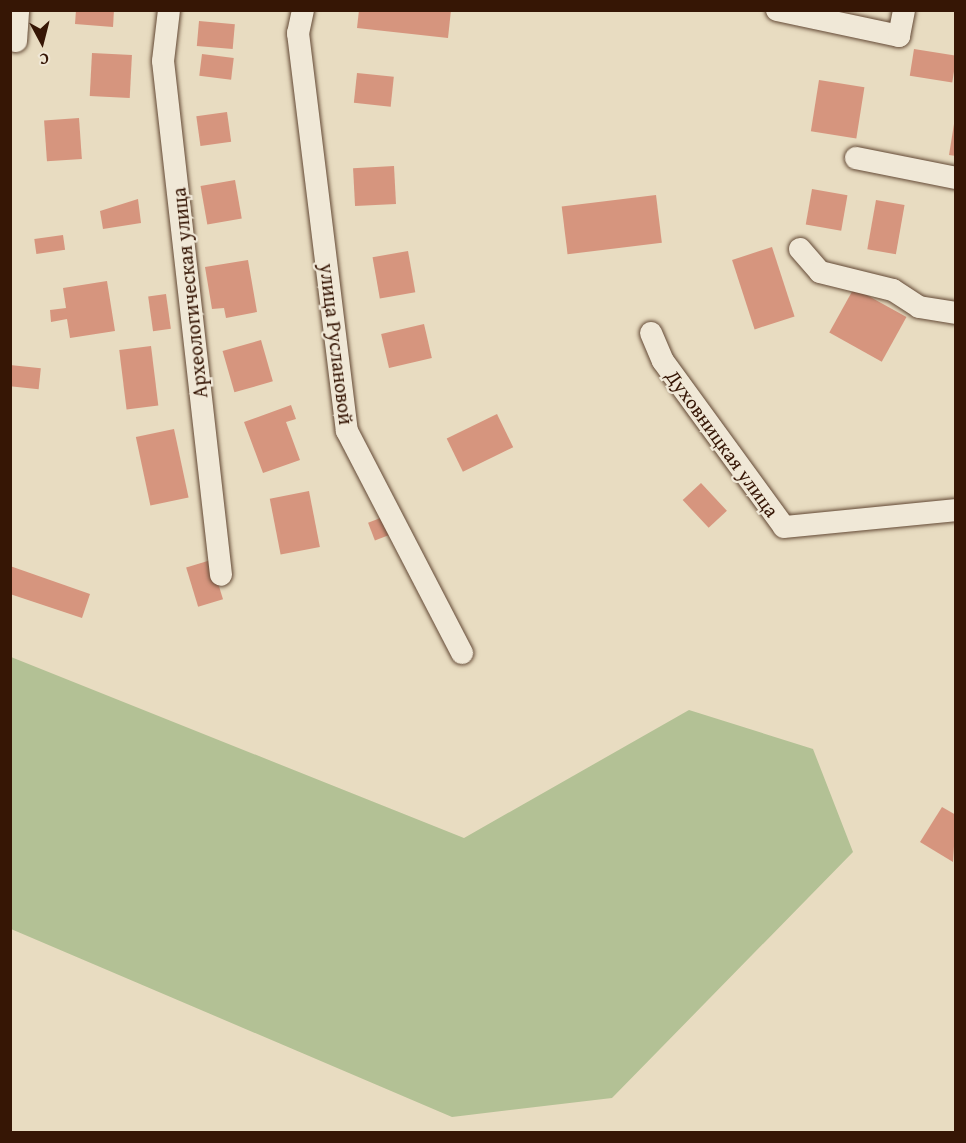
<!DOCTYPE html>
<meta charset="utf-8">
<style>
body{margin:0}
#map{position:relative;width:966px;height:1143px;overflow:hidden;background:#e8dcc1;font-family:"Gentium Book Plus",serif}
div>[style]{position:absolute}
.green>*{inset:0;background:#b3c195}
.building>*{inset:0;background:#d6957e;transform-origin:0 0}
.roads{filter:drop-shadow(0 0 2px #624834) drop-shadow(0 0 2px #624834)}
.minor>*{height:22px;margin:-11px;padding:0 11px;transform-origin:11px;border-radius:11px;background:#f0e8d7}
span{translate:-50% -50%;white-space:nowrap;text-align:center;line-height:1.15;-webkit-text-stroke:4.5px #f0e8d7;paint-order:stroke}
.street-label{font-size:20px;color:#361605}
.frame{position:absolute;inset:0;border:12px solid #361605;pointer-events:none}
.north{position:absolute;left:12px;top:12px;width:60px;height:60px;-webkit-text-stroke:4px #f0e8d7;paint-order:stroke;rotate:173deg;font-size:16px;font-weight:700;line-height:24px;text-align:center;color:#361605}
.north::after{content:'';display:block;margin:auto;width:21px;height:27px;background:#361605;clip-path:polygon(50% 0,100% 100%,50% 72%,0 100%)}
</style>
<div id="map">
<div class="green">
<i style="clip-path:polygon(11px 657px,464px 838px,689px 710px,813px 749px,853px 852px,612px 1098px,452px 1117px,11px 929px)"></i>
</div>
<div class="building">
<i style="clip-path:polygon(76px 10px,114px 10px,113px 27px,75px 24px)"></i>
<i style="clip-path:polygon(359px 10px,451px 10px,448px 38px,357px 28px)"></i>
<i style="left:199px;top:21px;width:36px;height:25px;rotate:5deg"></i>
<i style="left:914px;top:49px;width:43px;height:27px;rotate:9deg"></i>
<i style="left:92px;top:53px;width:40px;height:43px;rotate:3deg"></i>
<i style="left:202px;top:54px;width:32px;height:22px;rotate:7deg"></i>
<i style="left:357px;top:73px;width:37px;height:30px;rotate:6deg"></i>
<i style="left:819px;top:80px;width:46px;height:52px;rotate:9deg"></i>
<i style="left:227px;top:112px;width:30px;height:31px;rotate:82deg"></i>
<i style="left:79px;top:118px;width:41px;height:35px;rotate:86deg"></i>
<i style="clip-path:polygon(954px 124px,956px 124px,956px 156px,949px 155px)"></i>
<i style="left:394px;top:166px;width:38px;height:41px;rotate:87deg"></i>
<i style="left:235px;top:180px;width:39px;height:35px;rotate:80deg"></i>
<i style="left:812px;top:189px;width:36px;height:36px;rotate:10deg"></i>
<i style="left:656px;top:195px;width:48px;height:95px;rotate:83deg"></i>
<i style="clip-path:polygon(138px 199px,141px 223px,103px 229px,100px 211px)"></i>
<i style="left:876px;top:200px;width:29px;height:50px;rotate:10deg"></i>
<i style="left:63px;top:235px;width:15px;height:29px;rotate:82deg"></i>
<i style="left:772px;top:247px;width:73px;height:42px;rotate:72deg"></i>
<i style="left:408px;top:251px;width:42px;height:36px;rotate:80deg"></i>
<i style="clip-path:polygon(248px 260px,257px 312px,226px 318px,224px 308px,212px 309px,205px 267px)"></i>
<i style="clip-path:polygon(107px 281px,115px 331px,70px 338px,67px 319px,51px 322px,50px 310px,66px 308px,63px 288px)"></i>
<i style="left:854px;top:288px;width:60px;height:51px;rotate:29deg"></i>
<i style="left:166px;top:294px;width:35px;height:18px;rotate:82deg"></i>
<i style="left:424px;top:324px;width:35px;height:44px;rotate:77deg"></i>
<i style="left:261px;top:340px;width:43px;height:40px;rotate:74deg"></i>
<i style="left:151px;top:346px;width:60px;height:32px;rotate:83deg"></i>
<i style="left:10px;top:365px;width:31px;height:21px;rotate:6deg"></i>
<i style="clip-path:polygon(291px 405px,296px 419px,286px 422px,300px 460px,263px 473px,244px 422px)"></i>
<i style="left:497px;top:414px;width:37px;height:56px;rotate:64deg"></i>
<i style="left:174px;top:429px;width:70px;height:39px;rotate:78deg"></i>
<i style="left:701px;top:483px;width:38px;height:25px;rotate:47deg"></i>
<i style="left:309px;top:491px;width:57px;height:40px;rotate:79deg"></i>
<i style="left:383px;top:517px;width:19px;height:16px;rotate:69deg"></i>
<i style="left:211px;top:560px;width:41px;height:26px;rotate:73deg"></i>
<i style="clip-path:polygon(10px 566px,90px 594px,82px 618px,10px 594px)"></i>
<i style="clip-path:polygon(942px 807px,956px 815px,953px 862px,920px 842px)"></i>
</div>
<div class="roads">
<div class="minor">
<i style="left:169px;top:10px;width:51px;rotate:96.7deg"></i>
<i style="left:163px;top:61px;width:517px;rotate:83.56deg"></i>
<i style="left:303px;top:10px;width:24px;rotate:102deg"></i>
<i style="left:298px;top:33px;width:401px;rotate:83deg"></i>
<i style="left:347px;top:431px;width:250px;rotate:62.6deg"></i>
<i style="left:777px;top:10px;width:125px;rotate:12deg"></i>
<i style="left:899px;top:36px;width:26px;rotate:-79deg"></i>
<i style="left:16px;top:41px;width:31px;rotate:-86deg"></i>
<i style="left:856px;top:158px;width:102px;rotate:11.3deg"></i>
<i style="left:800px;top:249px;width:30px;rotate:49deg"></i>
<i style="left:820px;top:272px;width:75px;rotate:13.9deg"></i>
<i style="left:893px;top:290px;width:31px;rotate:33deg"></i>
<i style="left:919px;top:307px;width:37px;rotate:9deg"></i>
<i style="left:651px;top:333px;width:30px;rotate:67deg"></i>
<i style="left:663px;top:361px;width:205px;rotate:53.9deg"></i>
<i style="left:784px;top:527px;width:173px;rotate:-5.6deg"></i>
</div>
</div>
<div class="street-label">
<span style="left:189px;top:293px;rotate:-96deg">Археологическая улица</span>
<span style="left:337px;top:344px;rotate:83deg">улица Руслановой</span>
<span style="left:723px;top:443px;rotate:54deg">Духовницкая улица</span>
</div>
<div class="frame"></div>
<div class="north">С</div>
</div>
